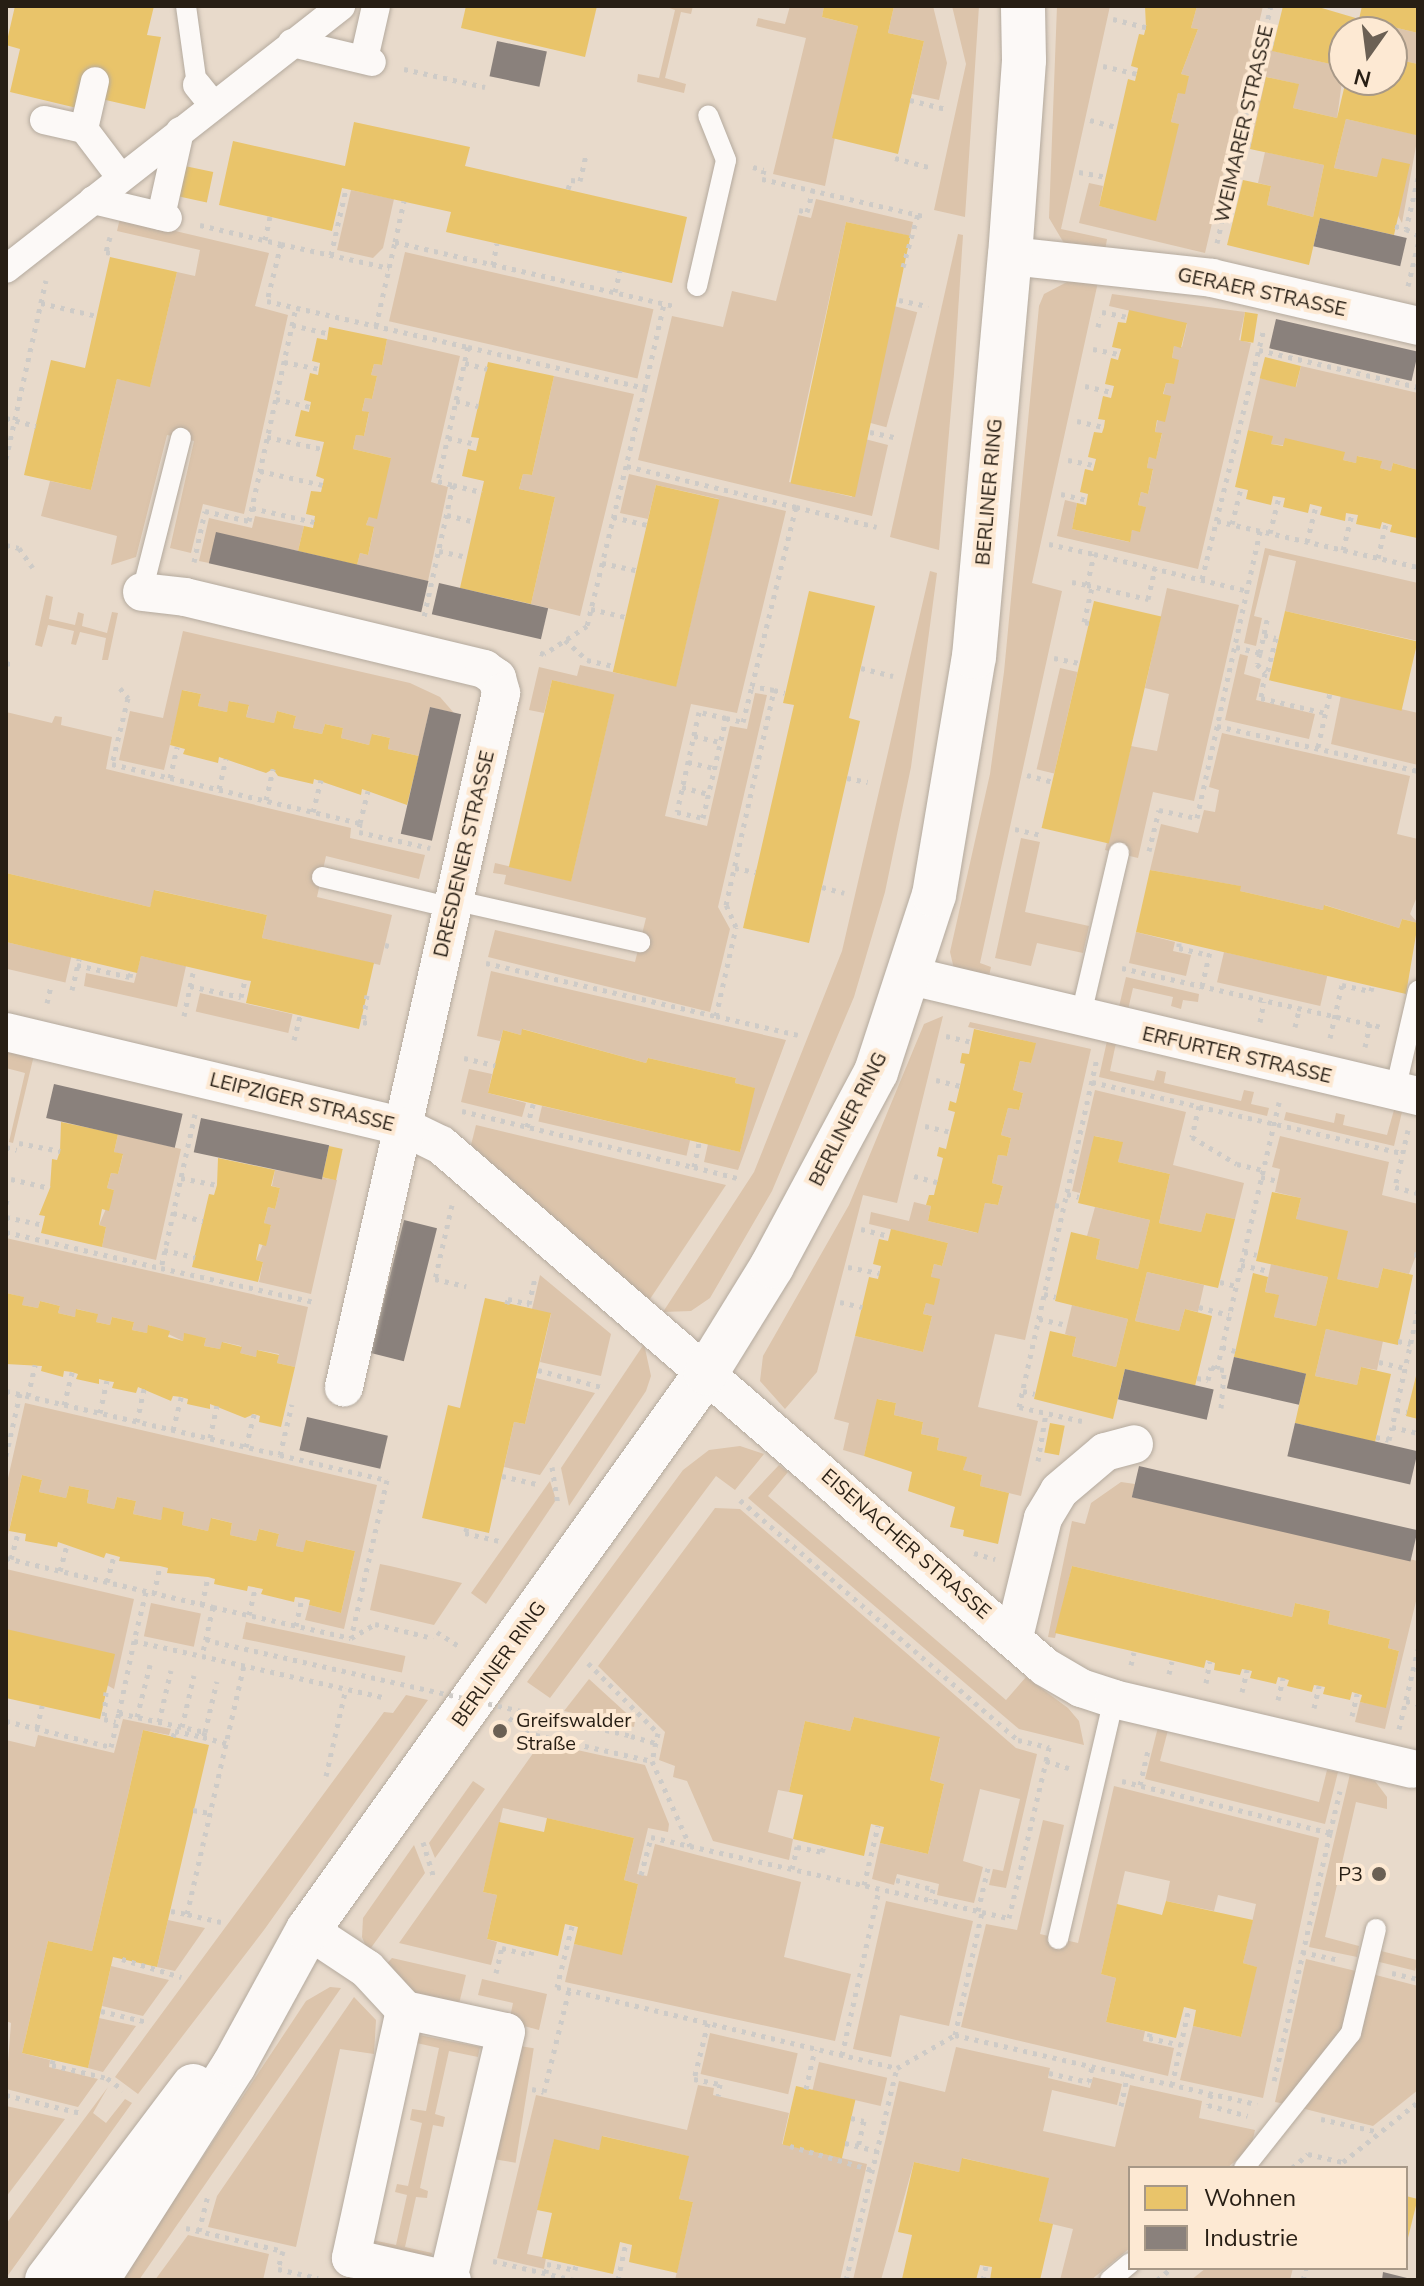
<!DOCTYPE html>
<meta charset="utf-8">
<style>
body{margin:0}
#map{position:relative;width:1424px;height:2286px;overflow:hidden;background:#e8dacb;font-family:"Nunito Sans",sans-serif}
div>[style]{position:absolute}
.green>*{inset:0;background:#dcc4ab;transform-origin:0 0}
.homes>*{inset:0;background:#e9c46a;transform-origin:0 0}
.industry>*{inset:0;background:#8a817c;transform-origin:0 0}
.path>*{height:5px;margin-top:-2.5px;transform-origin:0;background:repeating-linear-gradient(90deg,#cecbc7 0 4px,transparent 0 10px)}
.roads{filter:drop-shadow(0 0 2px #b4aa9e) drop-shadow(0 0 2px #b4aa9e)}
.service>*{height:20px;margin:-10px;padding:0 10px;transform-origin:10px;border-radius:10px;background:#fcf9f7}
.pedestrian>*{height:28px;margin:-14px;padding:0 14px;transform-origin:14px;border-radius:14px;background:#fcf9f7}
.minor>*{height:38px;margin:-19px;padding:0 19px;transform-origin:19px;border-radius:19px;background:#fcf9f7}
.tertiary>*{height:44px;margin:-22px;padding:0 22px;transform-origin:22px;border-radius:22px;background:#fcf9f7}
.path-bridge>*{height:5px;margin-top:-2.5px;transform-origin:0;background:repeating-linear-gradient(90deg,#cecbc7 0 4px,transparent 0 10px)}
.dots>*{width:22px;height:22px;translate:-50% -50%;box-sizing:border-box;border:4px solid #fde9d3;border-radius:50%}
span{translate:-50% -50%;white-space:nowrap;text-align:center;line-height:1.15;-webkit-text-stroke:8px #fde9d3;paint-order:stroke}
.street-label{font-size:20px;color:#271e14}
.poi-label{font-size:20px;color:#271e14}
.left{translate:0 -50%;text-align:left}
.right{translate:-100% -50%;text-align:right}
.frame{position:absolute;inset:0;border:8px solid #271e14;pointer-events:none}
.legend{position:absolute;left:1128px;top:2166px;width:280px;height:104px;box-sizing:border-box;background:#fde9d3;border:2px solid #a79887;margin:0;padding:10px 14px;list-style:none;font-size:24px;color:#271e14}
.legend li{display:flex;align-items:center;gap:16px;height:40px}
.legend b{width:40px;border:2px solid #a79887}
.north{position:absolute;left:1328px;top:16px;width:80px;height:80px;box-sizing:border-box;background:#fde9d3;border:2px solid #a79887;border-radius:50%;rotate:194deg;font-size:22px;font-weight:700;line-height:32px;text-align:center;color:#271e14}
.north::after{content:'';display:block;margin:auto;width:28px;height:36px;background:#6b6054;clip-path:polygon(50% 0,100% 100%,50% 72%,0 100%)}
</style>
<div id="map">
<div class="green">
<i style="clip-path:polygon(664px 6px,693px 6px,691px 14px,681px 12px,665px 78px,686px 84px,684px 93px,637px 82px,638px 74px,659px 78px,675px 10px)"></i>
<i style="clip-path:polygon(790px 6px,824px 6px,822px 17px,858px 26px,825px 186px,773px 174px,806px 38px,756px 26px,758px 18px,785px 24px)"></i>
<i style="clip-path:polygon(894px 6px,933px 6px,947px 63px,939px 100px,912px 94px,924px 41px,888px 33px)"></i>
<i style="clip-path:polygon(952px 6px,979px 6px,965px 217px,934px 210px,966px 64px)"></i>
<i style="clip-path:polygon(1057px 6px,1110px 6px,1061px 229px,1107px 239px,1105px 251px,1065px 245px,1049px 218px)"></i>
<i style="clip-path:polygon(1197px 6px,1263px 6px,1205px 253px,1079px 223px,1089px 183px,1103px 186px,1099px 206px,1156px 220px,1178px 124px,1171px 122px,1178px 93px,1189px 76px,1181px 74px,1198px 29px,1191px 28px)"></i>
<i style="clip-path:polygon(1368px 21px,1418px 33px,1418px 64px,1404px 61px,1400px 80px,1392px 78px,1392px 32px,1365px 32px)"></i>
<i style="clip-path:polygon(1269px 50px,1344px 67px,1337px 118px,1293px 108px,1298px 84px,1267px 77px,1253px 135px,1249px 134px)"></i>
<i style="clip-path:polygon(1346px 119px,1418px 135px,1402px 223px,1377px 177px,1334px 168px)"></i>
<i style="clip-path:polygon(1265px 152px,1324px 165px,1313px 217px,1267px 205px,1271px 186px,1258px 183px)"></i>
<i style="clip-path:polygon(351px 190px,394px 199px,383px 248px,373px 258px,337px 250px)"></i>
<i style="clip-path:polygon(816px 199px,913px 222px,910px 236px,846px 222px,789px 482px,852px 497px,865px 439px,888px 445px,872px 516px,638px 460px,672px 316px,723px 327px,732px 291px,776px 301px,798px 215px,811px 218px)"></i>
<i style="clip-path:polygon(120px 218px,269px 253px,255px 306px,288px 315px,244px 514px,203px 504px,191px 553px,170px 548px,194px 441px,167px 435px,136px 557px,111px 565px,117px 536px,41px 516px,50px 481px,91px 490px,117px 379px,150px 386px,177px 272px,195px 276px,200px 250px,117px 231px)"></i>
<i style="clip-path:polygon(958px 234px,963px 235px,954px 374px,939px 550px,890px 537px)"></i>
<i style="left:405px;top:252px;width:255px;height:71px;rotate:13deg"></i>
<i style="clip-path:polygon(1067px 282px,1098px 282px,1032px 583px,1062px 591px,980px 963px,991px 967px,988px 980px,954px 969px,950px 952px,990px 774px,1004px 672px,1039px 306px,1044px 294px)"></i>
<i style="clip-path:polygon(1112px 294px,1245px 312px,1239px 340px,1251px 343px,1198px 569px,1057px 536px,1065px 500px,1077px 503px,1072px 529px,1129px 542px,1132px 530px,1140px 531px,1145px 507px,1138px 505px,1141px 492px,1148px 494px,1153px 470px,1147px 468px,1149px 457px,1156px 458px,1162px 434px,1155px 432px,1166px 383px,1174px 384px,1172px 358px,1174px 346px,1182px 347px,1187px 324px,1109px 306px)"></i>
<i style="left:894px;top:306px;width:24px;height:119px;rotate:15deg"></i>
<i style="clip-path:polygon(387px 339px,460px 356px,431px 482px,448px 487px,428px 581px,357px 565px,360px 553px,368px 555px,374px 528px,366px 525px,391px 458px,353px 449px,356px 435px,364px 436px,369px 413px,362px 411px,365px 398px,372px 399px,377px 376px,371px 375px,374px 364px,382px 365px)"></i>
<i style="clip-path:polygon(1301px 366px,1418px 393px,1418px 470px,1393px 463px,1391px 471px,1380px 468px,1381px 461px,1358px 456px,1356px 463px,1343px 460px,1344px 452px,1271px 444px,1272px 436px,1248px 430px,1260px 378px,1296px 387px)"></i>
<i style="clip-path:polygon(554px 376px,634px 394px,580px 616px,531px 604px,555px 497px,519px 489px,523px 474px,532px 475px)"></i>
<i style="clip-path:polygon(629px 474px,786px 511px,737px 713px,691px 704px,665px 816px,707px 826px,730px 726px,747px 729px,755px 693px,767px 695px,718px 907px,730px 929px,710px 1012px,488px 957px,495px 930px,635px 962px,646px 918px,504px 884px,506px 875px,493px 873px,495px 863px,571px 881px,614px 695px,552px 680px,544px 713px,529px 710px,539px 667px,577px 676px,580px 665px,676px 686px,719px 499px,656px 485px,648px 519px,620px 513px)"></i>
<i style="clip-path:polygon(255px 516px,304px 526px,298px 551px,217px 533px,209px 563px,199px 561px,209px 518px,252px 528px)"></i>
<i style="clip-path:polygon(1265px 548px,1418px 583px,1418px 641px,1285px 611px,1296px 561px,1269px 555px,1254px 616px,1262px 618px,1256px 646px,1244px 643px)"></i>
<i style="clip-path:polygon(930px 571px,937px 573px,911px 767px,885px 892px,854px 997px,772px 1191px,710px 1298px,691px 1311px,663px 1312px,754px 1172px,842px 951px)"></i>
<i style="clip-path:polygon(1167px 588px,1239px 605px,1194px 801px,1153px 792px,1138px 858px,1105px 850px,1131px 746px,1157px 751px,1169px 694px,1145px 688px)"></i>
<i style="clip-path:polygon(46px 595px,53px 597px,49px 619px,75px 625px,78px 612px,84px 614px,82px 626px,107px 633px,112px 612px,118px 613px,108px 660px,102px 660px,106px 638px,80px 632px,76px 645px,71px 644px,74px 631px,48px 625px,42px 647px,35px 645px)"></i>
<i style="clip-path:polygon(183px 631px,410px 683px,440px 697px,454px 713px,430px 707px,419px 756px,388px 749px,390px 738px,373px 734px,369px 745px,341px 738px,343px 728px,325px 724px,322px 734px,293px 728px,296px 716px,277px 711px,274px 723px,246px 717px,249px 706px,230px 701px,227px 712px,198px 706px,201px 694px,183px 690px,164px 770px,119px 760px,130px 711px,163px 718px)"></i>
<i style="clip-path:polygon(1240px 654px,1248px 656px,1244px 674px,1261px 679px,1256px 700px,1315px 714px,1309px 739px,1225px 720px)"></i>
<i style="left:1060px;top:668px;width:18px;height:104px;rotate:13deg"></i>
<i style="clip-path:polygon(1341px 695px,1418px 713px,1418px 765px,1331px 744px)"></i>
<i style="clip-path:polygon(6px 712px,52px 723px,55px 716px,62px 717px,61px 725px,112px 737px,106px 769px,351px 828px,350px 838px,425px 855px,419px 879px,326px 856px,317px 897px,392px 915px,380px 965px,262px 938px,267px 915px,155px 890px,150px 907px,6px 873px)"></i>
<i style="clip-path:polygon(1222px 733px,1410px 776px,1397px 834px,1418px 839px,1418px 894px,1410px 914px,1418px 923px,1402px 919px,1399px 928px,1325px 905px,1323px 910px,1240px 891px,1240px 886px,1150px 870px,1161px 824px,1198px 833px,1204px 810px,1215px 812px,1219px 790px,1209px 787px)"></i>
<i style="clip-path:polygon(1021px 838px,1040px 842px,1025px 912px,1089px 926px,1083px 953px,1037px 943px,1031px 966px,995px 958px)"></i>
<i style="clip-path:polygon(1136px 932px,1175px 942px,1173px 951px,1191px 955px,1186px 976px,1129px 963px)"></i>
<i style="left:6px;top:942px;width:67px;height:26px;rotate:13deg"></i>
<i style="left:1224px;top:952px;width:106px;height:31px;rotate:13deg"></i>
<i style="clip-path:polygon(141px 956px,186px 966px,177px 1007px,84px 986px,86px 973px,134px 983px)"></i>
<i style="clip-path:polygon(491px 971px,786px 1040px,738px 1170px,704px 1162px,708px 1144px,740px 1152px,754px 1088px,735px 1083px,736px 1078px,648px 1058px,646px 1063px,523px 1029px,521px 1035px,503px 1030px,500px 1041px,477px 1036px)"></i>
<i style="clip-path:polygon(1126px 977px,1199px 994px,1198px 1002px,1183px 1000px,1181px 1009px,1171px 1006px,1173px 997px,1133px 988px,1127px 1014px,1118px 1011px)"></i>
<i style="left:200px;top:993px;width:95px;height:19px;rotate:13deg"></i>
<i style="clip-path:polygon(943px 1016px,897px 1203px,863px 1195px,817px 1372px,785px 1409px,760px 1381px,763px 1356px,849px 1205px,924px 1024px)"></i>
<i style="clip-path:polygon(970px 1022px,1091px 1049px,1025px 1340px,995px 1334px,978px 1407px,1038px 1421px,1021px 1496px,980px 1486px,982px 1475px,963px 1470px,966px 1457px,937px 1450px,939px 1438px,921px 1434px,923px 1422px,894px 1415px,896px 1403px,878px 1399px,864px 1456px,843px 1450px,849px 1423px,834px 1419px,855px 1336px,923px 1352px,932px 1316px,923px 1314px,926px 1303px,934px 1304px,931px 1277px,934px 1264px,942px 1266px,948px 1243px,869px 1224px,871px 1212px,909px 1221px,914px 1202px,926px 1205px,931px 1206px,928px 1221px,977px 1233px,985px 1203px,998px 1205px,1003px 1186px,992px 1183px,998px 1155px,1007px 1156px,1011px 1138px,1001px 1135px,1008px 1108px,1019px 1110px,1023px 1093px,1013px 1090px,1020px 1061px,1031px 1063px,1035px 1043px,968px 1027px)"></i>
<i style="clip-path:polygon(1107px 1041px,1116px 1043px,1110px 1071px,1154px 1081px,1157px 1070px,1166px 1072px,1164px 1083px,1241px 1101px,1244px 1090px,1254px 1092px,1251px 1104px,1269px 1108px,1267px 1116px,1099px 1077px)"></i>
<i style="clip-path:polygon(8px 1049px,34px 1055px,13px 1143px,9px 1142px,25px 1073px,6px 1068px)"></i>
<i style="clip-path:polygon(469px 1069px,492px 1074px,488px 1093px,526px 1103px,522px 1117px,461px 1102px)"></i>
<i style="clip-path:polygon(1095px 1090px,1186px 1112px,1173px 1165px,1244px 1183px,1235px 1219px,1206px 1213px,1201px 1232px,1159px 1223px,1170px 1174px,1118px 1162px,1122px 1142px,1095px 1136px,1080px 1193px,1072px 1191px)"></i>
<i style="left:542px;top:1106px;width:152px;height:16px;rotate:13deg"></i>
<i style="clip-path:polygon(1394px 1110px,1402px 1112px,1394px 1146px,1284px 1120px,1286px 1112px,1334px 1123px,1336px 1113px,1345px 1115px,1343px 1125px,1387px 1135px)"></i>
<i style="clip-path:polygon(476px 1125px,726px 1185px,648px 1302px,471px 1145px)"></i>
<i style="clip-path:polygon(118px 1134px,181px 1149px,156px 1260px,102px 1247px,106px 1227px,99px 1225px,114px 1190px,107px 1188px,111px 1173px,118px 1174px,123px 1155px,114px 1152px)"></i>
<i style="clip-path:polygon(1280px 1136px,1389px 1162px,1382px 1195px,1418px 1204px,1418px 1250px,1409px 1274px,1383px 1268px,1378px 1288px,1337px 1279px,1296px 1219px,1301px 1198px,1275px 1192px,1280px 1169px,1272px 1167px)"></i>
<i style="clip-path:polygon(275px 1170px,337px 1180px,311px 1294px,259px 1282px,263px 1262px,256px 1260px,271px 1226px,264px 1223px,268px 1207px,275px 1209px,280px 1188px,272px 1186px)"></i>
<i style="clip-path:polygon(1095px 1207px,1150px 1220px,1138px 1269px,1096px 1259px,1100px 1239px,1087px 1236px)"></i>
<i style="clip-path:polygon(6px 1238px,308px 1307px,295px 1367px,277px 1363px,279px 1354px,258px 1350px,256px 1357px,240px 1353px,241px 1346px,223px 1342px,220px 1349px,204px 1346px,206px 1338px,184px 1334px,183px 1341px,149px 1325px,147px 1333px,132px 1330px,134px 1322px,112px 1317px,110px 1325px,96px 1322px,97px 1314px,77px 1309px,75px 1317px,58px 1313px,60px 1306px,40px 1301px,38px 1308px,22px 1305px,23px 1297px,6px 1293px)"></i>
<i style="clip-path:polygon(1271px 1264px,1328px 1277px,1316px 1326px,1274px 1317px,1278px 1295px,1265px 1292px)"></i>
<i style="clip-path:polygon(1147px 1272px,1204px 1285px,1198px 1312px,1185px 1309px,1179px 1331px,1135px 1321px)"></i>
<i style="clip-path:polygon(540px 1275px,611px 1334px,601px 1376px,540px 1362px,551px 1314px,532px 1309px)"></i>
<i style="clip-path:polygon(1072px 1305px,1128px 1319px,1116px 1367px,1072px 1356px,1076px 1338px,1065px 1334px)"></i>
<i style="clip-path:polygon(1326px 1329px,1383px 1341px,1377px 1370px,1361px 1367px,1357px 1385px,1315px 1376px)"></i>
<i style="clip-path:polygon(644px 1344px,651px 1376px,646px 1391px,569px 1506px,561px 1468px)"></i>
<i style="clip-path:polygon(536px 1378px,595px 1393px,540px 1475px,504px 1467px,514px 1422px,525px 1424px)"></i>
<i style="clip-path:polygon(25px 1403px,377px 1485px,344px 1629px,305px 1620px,309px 1605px,341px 1613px,355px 1551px,307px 1540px,303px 1552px,276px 1546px,279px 1534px,259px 1529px,256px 1541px,230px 1535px,232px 1523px,212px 1518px,208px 1531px,182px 1525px,184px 1512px,164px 1508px,161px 1520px,133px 1514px,136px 1501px,117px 1497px,114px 1509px,87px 1503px,89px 1490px,69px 1486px,66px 1498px,39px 1492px,42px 1480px,22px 1475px,6px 1543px,6px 1487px)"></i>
<i style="clip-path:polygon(740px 1446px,764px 1454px,735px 1490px,716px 1476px,550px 1698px,527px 1682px,683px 1470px,709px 1450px)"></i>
<i style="clip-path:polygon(779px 1465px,788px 1472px,768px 1496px,1006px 1700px,1026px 1677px,1068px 1708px,1079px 1721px,1084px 1745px,1019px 1729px,748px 1498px)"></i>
<i style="clip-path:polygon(550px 1481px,556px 1500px,486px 1604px,471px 1593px)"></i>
<i style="clip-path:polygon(1121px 1482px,1135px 1484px,1132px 1497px,1418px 1561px,1418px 1593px,1385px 1729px,1355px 1722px,1360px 1702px,1386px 1707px,1399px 1651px,1388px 1648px,1390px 1639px,1328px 1624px,1330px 1611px,1295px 1603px,1292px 1617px,1072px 1566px,1055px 1638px,1048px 1637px,1072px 1521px,1085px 1524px,1091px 1503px)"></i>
<i style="clip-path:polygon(715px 1508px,740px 1509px,1016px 1748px,1037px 1754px,1006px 1888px,989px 1885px,993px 1869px,1003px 1871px,1020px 1799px,980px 1789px,963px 1861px,983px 1867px,974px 1903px,937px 1895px,939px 1884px,931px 1882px,897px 1874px,894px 1885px,872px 1879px,880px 1843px,928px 1854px,944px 1784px,930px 1780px,940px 1738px,854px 1717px,850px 1731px,805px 1721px,789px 1792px,778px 1790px,768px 1832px,793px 1839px,789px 1860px,713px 1841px,687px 1781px,673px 1777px,675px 1766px,659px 1760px,665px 1732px,598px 1666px)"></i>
<i style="clip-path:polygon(380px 1564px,390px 1566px,462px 1583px,434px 1625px,370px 1610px)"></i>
<i style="clip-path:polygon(6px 1569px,134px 1599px,114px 1689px,6px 1629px)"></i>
<i style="left:151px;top:1603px;width:51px;height:34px;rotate:12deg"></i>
<i style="left:246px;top:1622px;width:163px;height:17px;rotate:12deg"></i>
<i style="clip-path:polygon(589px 1679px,635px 1721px,634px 1727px,564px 1711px)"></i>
<i style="clip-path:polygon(406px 1695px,428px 1700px,264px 1930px,138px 2094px,115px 2077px,384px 1712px,393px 1713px)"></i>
<i style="clip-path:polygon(123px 1719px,171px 1729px,169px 1735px,143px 1730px,92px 1951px,48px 1941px,22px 2053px,50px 2060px,49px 2067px,98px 2079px,78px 2107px,6px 2089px,11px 2023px,6px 2021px,6px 1740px,35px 1747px,38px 1735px,114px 1753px)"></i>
<i style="clip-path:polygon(1158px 1727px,1168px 1730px,1160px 1761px,1319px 1802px,1327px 1770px,1338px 1772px,1325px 1824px,1145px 1779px)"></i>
<i style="clip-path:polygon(541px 1742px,645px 1765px,669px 1824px,668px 1832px,648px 1828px,637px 1874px,647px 1876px,655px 1844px,801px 1882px,784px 1957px,851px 1974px,835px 2041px,565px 1982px,574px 1944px,622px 1954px,638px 1884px,624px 1880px,634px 1838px,503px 1808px,483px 1892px,497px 1895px,487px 1939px,497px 1942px,491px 1965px,399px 1943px)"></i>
<i style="clip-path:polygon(1350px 1774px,1375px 1781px,1387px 1797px,1387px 1809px,1356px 1802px,1325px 1937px,1359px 1946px,1357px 1957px,1309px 1947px)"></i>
<i style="clip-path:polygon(473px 1781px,485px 1789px,435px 1858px,429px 1843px)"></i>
<i style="clip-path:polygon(1114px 1786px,1319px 1838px,1263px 2098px,1180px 2080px,1193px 2026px,1241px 2037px,1256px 1967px,1243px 1963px,1256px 1904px,1218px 1895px,1214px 1911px,1166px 1901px,1170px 1881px,1125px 1871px,1101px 1974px,1116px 1978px,1106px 2022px,1145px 2031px,1143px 2041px,1174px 2048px,1168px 2076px,961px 2027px,986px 1924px,1017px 1930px,1043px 1820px,1064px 1825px,1040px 1934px,1078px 1943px)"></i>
<i style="clip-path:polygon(414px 1845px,425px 1873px,368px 1952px,362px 1937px,363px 1918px)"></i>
<i style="clip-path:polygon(886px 1901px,973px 1921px,949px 2026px,900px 2015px,891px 2057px,853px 2049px)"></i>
<i style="clip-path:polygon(168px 1920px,205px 1928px,175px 1971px,157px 1967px)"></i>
<i style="left:1377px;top:1950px;width:42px;height:11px;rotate:14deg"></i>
<i style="clip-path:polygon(392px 1958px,466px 1975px,457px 2012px,409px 2001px,381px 1970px)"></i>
<i style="clip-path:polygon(1306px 1959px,1360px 1972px,1345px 2030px,1290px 2105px,1275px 2102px)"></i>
<i style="clip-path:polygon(111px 1966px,169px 1980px,143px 2016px,102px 2006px)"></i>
<i style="clip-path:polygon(1372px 1974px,1418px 1986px,1418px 2090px,1373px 2126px,1301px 2108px)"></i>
<i style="clip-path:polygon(482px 1979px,547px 1994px,539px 2030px,509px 2022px,513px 2003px,478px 1995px)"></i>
<i style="clip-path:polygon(330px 1987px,341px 1988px,139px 2280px,121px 2280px,306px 2001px)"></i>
<i style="clip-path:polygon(354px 1997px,376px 2020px,374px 2054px,340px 2049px,296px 2247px,208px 2227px,217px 2196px)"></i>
<i style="clip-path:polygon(99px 2018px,136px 2026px,103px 2072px,88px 2068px)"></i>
<i style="left:710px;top:2033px;width:90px;height:42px;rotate:13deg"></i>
<i style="clip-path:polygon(414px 2034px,480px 2047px,478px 2057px,449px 2051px,435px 2114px,445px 2117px,443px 2127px,433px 2125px,420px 2188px,428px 2191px,427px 2198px,416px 2197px,405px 2247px,432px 2253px,430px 2261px,371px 2248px,372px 2240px,396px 2245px,407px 2195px,395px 2192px,397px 2184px,408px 2186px,422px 2123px,410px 2120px,412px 2109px,426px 2111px,439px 2048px,412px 2042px)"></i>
<i style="left:514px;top:2045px;width:20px;height:116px;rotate:9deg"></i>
<i style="clip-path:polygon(956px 2047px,1050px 2068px,1048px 2078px,1090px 2088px,1093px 2077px,1122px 2084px,1117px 2105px,1052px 2090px,1043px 2131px,1115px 2147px,1130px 2085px,1202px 2101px,1199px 2118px,1255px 2130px,1251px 2148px,1227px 2168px,1130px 2168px,1130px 2248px,1091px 2280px,1060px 2280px,1073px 2229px,1039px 2221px,1048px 2178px,963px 2158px,959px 2172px,914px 2162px,881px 2280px,853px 2280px,899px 2081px,945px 2092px)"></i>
<i style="left:819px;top:2062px;width:70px;height:29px;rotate:13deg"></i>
<i style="clip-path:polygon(698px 2085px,714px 2088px,713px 2095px,789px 2113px,782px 2144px,867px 2164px,840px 2280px,675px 2280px,693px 2202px,679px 2199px,688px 2156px,603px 2136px,599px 2150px,554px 2140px,527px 2254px,546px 2258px,544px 2269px,497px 2258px,536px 2095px,687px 2130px)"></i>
<i style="clip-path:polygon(108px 2087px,93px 2113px,106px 2123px,125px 2099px,132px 2103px,6px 2278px,6px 2224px)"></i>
<i style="clip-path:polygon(6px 2106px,65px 2119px,6px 2197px)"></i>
<i style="clip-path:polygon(188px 2235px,269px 2254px,263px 2280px,155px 2280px)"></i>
<i style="clip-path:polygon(1206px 2268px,1293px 2268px,1290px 2280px,1191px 2280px)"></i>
</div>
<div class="homes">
<i style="clip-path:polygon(15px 6px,154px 6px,147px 35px,161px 37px,145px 109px,97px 98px,81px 109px,10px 92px,20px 49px,6px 45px)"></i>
<i style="clip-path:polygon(466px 6px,597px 6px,585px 57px,461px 28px)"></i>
<i style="clip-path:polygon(824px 6px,894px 6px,888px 33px,924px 41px,898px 154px,832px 138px,858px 26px,822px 17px)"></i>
<i style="clip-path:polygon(1145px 6px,1197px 6px,1191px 28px,1198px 29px,1181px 74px,1189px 76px,1185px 94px,1178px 93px,1171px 122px,1179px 124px,1156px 221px,1099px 206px,1128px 79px,1135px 81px,1138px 68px,1131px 66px,1139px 34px,1144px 35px,1146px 27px)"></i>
<i style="clip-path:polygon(1283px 6px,1315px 6px,1359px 19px,1362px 6px,1418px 6px,1418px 33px,1368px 21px,1365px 32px,1344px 32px,1344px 67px,1272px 51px)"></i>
<i style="clip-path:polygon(1404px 61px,1418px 64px,1416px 135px,1346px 119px,1334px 168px,1377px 177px,1382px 158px,1410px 164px,1394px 235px,1320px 218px,1309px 265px,1227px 245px,1243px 180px,1271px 186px,1267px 205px,1313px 217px,1324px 165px,1250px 149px,1266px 77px,1299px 84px,1293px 108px,1337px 118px,1346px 80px,1400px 80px)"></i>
<i style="clip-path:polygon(354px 122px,470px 147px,465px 166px,687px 217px,672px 283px,446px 232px,451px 212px,342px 188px,332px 231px,219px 205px,233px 141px,345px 166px)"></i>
<i style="left:180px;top:165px;width:34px;height:31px;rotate:12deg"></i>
<i style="left:846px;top:222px;width:66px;height:267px;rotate:12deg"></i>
<i style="clip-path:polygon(110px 257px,177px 272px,150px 387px,117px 379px,91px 490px,24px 475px,51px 360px,85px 368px)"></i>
<i style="clip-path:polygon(1129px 310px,1187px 323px,1181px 348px,1174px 346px,1172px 358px,1179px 360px,1174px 384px,1166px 383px,1163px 394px,1171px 396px,1165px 422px,1157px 420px,1155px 432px,1162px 433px,1156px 459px,1149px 457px,1147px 468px,1153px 469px,1148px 494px,1141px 492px,1138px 505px,1146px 507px,1140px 532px,1132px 530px,1130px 542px,1072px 529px,1077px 503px,1086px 505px,1088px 494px,1080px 492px,1085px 469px,1093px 471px,1096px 459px,1088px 457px,1094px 432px,1102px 433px,1104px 427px,1105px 420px,1098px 419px,1103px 396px,1111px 398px,1114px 386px,1105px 384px,1111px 358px,1118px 360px,1121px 349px,1112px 347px,1118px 322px,1126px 323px)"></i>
<i style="left:1245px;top:312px;width:13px;height:29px;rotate:9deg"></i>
<i style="clip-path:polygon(329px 327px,387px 339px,382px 365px,374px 364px,371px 375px,377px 376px,372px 399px,365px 398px,362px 411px,369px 412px,364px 436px,356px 435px,353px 449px,391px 458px,377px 519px,369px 517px,366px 525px,374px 527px,368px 555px,360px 553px,357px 565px,298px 551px,304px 526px,313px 528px,315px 516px,306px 514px,311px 491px,321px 492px,324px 479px,316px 476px,324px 442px,295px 436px,301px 410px,309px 412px,311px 402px,304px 400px,310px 373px,318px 375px,320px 363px,312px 361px,317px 338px,327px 340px)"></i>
<i style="left:1265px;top:357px;width:37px;height:22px;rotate:14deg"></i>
<i style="clip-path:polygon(488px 362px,554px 376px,532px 475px,523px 474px,519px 489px,555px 497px,531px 604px,460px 588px,484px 481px,462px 476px,468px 449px,476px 451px,479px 438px,471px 437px)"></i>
<i style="clip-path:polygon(1248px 430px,1273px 436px,1271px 444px,1283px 446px,1285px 438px,1345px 452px,1343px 460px,1356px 463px,1357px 456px,1382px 461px,1380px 468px,1391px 471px,1393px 463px,1418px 470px,1417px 538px,1390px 532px,1392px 525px,1382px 522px,1380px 529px,1356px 524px,1358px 515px,1346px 513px,1345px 521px,1320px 515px,1322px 507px,1310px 504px,1308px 513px,1283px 507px,1285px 498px,1273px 496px,1271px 505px,1246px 499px,1248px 490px,1235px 487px)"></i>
<i style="left:656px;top:485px;width:65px;height:192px;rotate:13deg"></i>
<i style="clip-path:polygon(809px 591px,875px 606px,849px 718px,860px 721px,809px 943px,743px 928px,794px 705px,783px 703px)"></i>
<i style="left:1094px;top:601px;width:69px;height:233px;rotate:13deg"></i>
<i style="left:1285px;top:611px;width:136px;height:71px;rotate:13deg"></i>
<i style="left:552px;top:680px;width:64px;height:192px;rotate:13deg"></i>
<i style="clip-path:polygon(182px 690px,201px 694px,198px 706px,227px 712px,229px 701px,249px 705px,246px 717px,274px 723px,277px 711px,296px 716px,293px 728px,322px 734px,325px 724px,343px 728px,341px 738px,369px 745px,372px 734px,390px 738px,388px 749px,419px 756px,407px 805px,362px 789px,361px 795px,314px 779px,313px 784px,278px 776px,273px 769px,266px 773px,219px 757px,218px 763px,183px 754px,185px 749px,170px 745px)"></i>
<i style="clip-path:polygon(1150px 870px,1241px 886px,1240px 891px,1323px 910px,1324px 905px,1399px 928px,1402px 919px,1418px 923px,1406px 994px,1136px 932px)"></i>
<i style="clip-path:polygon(6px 873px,150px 907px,154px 890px,267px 915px,262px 938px,374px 963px,359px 1029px,246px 1003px,251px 981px,245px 980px,141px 956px,137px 973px,6px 942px)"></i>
<i style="clip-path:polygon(522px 1029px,646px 1063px,648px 1058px,736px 1078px,735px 1083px,755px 1088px,740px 1152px,488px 1093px,503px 1030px,521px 1035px)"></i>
<i style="clip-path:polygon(974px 1029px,1036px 1043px,1031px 1063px,1020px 1061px,1013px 1090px,1023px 1093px,1019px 1110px,1008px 1108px,1001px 1135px,1011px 1138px,1007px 1156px,998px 1155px,992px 1183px,1003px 1186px,998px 1205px,985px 1203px,978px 1233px,928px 1221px,931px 1206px,926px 1205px,929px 1195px,934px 1195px,943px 1158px,937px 1156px,939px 1147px,946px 1149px,950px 1132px,955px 1112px,948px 1110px,950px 1101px,956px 1103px,960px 1086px,965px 1064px,960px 1063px,962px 1053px,969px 1054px)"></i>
<i style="clip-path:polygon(61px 1122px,118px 1134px,114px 1152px,123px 1154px,118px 1174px,111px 1173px,107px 1188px,114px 1190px,109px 1211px,102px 1209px,99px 1225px,106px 1227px,102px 1247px,41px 1233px,45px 1216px,39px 1215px,50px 1188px,52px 1159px,57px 1160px,60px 1151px)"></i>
<i style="clip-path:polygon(1094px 1136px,1123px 1142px,1118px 1162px,1170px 1174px,1159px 1223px,1201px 1232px,1206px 1213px,1235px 1219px,1218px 1288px,1147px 1272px,1135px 1321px,1179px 1331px,1185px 1309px,1212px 1316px,1195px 1386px,1125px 1369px,1113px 1419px,1034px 1399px,1050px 1331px,1076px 1337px,1072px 1356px,1116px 1367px,1128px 1319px,1055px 1301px,1071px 1232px,1100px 1239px,1096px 1259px,1138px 1269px,1150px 1220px,1078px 1203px)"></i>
<i style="left:329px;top:1146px;width:14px;height:32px;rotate:12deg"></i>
<i style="clip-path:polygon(218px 1158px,275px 1170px,271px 1186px,280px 1188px,275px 1209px,268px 1207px,264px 1223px,271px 1225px,266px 1246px,259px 1244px,256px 1260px,263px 1262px,258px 1282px,192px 1267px,209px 1194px,214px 1195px,217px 1185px)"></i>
<i style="clip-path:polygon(1272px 1192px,1301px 1198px,1296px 1219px,1348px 1231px,1337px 1279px,1378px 1288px,1383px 1268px,1413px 1275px,1398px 1345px,1326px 1329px,1315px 1376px,1357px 1385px,1361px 1367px,1391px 1374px,1375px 1442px,1295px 1423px,1306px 1374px,1234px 1357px,1253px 1273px,1268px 1277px,1265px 1292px,1279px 1295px,1274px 1317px,1316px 1326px,1328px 1277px,1256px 1261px)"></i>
<i style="clip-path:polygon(891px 1229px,948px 1243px,942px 1266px,934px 1264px,931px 1277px,940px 1279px,934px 1305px,926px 1303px,923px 1314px,932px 1316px,923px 1352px,855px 1336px,869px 1277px,878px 1279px,881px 1266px,873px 1264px,879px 1239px,888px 1241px)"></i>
<i style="clip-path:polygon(6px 1293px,24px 1297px,22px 1305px,38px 1308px,40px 1301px,60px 1306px,58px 1313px,75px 1317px,76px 1309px,98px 1314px,96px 1322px,110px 1325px,112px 1317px,134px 1322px,132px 1330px,147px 1333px,148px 1325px,170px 1331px,168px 1337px,183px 1341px,184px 1333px,206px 1338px,204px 1346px,220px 1349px,222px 1342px,242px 1347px,240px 1353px,256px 1357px,257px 1350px,279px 1355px,277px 1363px,295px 1367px,281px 1427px,259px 1422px,260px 1416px,254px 1414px,245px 1418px,210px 1404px,210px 1409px,187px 1404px,188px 1399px,181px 1397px,173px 1396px,171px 1401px,138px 1387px,136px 1393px,112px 1388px,114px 1382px,107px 1381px,99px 1379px,99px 1384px,76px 1379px,78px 1374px,72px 1372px,64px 1371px,63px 1377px,41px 1371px,42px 1366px,6px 1364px)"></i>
<i style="clip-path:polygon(485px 1298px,551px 1313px,525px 1424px,514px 1422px,489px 1533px,422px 1518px,448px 1405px,460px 1408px)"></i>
<i style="clip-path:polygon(1418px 1368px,1418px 1419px,1406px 1416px)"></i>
<i style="clip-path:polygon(877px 1399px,896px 1403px,894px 1415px,923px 1422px,921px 1434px,939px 1438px,937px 1450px,967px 1457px,963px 1470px,982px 1475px,980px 1486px,1009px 1493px,998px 1544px,963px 1536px,964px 1530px,950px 1527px,955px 1507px,908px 1491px,912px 1472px,864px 1456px)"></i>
<i style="left:1050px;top:1423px;width:15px;height:30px;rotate:11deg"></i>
<i style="clip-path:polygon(22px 1475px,42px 1480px,39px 1492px,66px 1498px,69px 1486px,89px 1490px,87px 1503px,114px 1509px,117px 1497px,136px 1501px,133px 1514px,161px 1520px,163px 1507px,184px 1512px,182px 1525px,208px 1531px,211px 1518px,232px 1523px,230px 1535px,256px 1541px,259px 1529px,279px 1534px,276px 1546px,303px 1552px,306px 1540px,355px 1551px,341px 1613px,309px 1605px,310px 1600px,302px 1598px,295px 1597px,294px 1602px,261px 1594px,263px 1589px,248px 1586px,247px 1591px,214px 1584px,215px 1579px,208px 1577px,167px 1573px,168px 1568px,160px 1566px,119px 1561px,120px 1557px,106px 1553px,104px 1558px,58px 1542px,57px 1547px,25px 1541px,26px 1534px,9px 1531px)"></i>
<i style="clip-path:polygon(1072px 1566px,1292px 1617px,1295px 1603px,1330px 1611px,1328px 1624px,1390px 1639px,1388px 1648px,1399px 1651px,1386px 1708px,1360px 1702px,1362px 1695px,1352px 1692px,1350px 1700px,1323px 1694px,1325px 1687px,1314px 1685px,1312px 1692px,1287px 1686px,1289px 1680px,1278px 1677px,1276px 1684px,1250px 1678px,1252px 1671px,1242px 1669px,1240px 1675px,1214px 1670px,1215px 1663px,1206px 1660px,1204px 1668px,1055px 1633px)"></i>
<i style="clip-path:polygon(6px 1629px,115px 1654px,100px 1719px,6px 1698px)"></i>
<i style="clip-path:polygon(854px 1717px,940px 1737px,930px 1780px,944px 1784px,928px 1854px,880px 1843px,884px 1827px,871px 1824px,864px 1856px,793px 1839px,803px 1795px,789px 1792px,805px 1721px,850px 1731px)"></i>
<i style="clip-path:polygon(143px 1730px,209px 1745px,157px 1967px,113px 1957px,88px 2068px,22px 2053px,48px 1941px,92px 1951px)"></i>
<i style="clip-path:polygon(547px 1818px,634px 1838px,624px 1880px,638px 1884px,622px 1955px,574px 1944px,578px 1927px,565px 1924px,558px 1956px,487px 1939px,497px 1895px,483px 1892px,499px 1822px,544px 1832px)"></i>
<i style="clip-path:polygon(1166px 1901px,1253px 1920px,1243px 1963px,1257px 1967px,1241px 2037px,1193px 2026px,1196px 2010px,1184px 2007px,1176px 2038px,1106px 2022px,1116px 1978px,1101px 1974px,1117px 1904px,1162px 1915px)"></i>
<i style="left:796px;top:2086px;width:61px;height:60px;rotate:13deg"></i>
<i style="clip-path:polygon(602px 2136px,689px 2156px,679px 2199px,693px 2202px,677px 2273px,629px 2262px,632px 2245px,620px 2242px,613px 2274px,542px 2258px,552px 2213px,537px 2210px,554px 2139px,599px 2150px)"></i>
<i style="clip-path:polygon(962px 2158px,1049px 2178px,1039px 2221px,1053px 2224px,1040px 2280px,990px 2280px,992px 2267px,980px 2265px,976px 2280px,902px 2279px,912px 2235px,898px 2232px,914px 2162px,959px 2172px)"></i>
<i style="left:1406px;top:2196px;width:12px;height:68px;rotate:14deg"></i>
</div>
<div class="industry">
<i style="left:497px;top:41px;width:51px;height:36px;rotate:12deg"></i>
<i style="left:1320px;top:218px;width:89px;height:29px;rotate:13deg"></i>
<i style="left:1276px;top:319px;width:146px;height:30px;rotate:13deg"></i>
<i style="left:216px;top:532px;width:218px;height:32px;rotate:13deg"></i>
<i style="left:439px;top:583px;width:112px;height:32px;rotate:13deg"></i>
<i style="left:430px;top:707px;width:32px;height:130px;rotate:13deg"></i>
<i style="left:54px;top:1084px;width:132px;height:35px;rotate:13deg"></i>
<i style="left:201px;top:1118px;width:131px;height:35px;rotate:12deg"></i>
<i style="left:404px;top:1220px;width:34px;height:137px;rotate:14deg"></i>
<i style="left:1234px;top:1357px;width:74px;height:32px;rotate:13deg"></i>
<i style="left:1125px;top:1369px;width:91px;height:31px;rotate:13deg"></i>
<i style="left:307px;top:1417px;width:83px;height:34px;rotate:13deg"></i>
<i style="left:1295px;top:1423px;width:126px;height:34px;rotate:13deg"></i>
<i style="left:1139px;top:1466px;width:286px;height:32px;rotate:13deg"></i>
<i style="clip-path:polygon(1383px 2272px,1411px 2279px,1411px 2280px,1382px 2280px)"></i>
</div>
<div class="path">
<i style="left:1113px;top:19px;width:34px;rotate:14deg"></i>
<i style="left:1263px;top:41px;width:11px;rotate:15deg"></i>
<i style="left:1103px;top:66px;width:35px;rotate:13deg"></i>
<i style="left:404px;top:69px;width:83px;rotate:12.5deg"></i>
<i style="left:910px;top:100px;width:37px;rotate:14deg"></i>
<i style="left:1090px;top:120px;width:28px;rotate:15deg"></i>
<i style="left:1240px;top:142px;width:11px;rotate:10deg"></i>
<i style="left:895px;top:158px;width:39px;rotate:15deg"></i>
<i style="left:753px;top:167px;width:11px;rotate:15deg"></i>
<i style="left:764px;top:170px;width:9px;rotate:103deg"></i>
<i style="left:762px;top:179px;width:165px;rotate:12.9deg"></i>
<i style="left:1079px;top:172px;width:27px;rotate:10deg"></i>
<i style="left:1418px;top:178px;width:52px;rotate:103.2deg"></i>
<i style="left:1406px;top:229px;width:13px;rotate:27deg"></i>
<i style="left:568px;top:189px;width:9px;rotate:-72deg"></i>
<i style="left:571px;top:180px;width:9px;rotate:6deg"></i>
<i style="left:580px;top:181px;width:26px;rotate:-77deg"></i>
<i style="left:799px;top:210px;width:8px;rotate:14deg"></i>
<i style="left:807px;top:212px;width:23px;rotate:-75deg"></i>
<i style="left:200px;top:225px;width:83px;rotate:13.2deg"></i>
<i style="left:281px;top:244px;width:59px;rotate:103.8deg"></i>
<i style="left:267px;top:301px;width:206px;rotate:12.9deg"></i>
<i style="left:468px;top:347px;width:137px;rotate:102.6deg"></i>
<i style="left:438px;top:481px;width:16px;rotate:15deg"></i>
<i style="left:453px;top:485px;width:135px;rotate:102.4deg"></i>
<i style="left:1395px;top:226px;width:11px;rotate:15deg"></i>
<i style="left:110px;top:237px;width:16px;rotate:105deg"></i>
<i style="left:106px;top:252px;width:5px;rotate:11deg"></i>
<i style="left:265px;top:240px;width:24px;rotate:-78deg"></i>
<i style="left:395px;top:242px;width:42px;rotate:-77.6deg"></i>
<i style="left:1217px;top:243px;width:243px;rotate:-77.2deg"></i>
<i style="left:281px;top:244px;width:111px;rotate:12.5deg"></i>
<i style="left:331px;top:255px;width:68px;rotate:-77.2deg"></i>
<i style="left:493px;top:265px;width:22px;rotate:-80deg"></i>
<i style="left:903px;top:267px;width:55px;rotate:-74.2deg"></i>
<i style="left:1408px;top:286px;width:43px;rotate:-76.6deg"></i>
<i style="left:615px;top:292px;width:22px;rotate:-77deg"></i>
<i style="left:899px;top:300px;width:30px;rotate:12deg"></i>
<i style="left:41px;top:303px;width:57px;rotate:13.1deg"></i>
<i style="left:1102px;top:312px;width:25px;rotate:11deg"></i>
<i style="left:292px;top:325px;width:37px;rotate:13deg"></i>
<i style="left:376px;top:326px;width:86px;rotate:-77.3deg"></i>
<i style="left:395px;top:242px;width:286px;rotate:12.9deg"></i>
<i style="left:1098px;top:327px;width:10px;rotate:-79deg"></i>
<i style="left:468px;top:347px;width:182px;rotate:13deg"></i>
<i style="left:645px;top:388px;width:245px;rotate:103.7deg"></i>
<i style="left:587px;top:626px;width:51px;rotate:146.9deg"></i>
<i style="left:544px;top:654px;width:9px;rotate:-162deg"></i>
<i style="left:1093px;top:349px;width:26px;rotate:11deg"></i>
<i style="left:1259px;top:350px;width:163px;rotate:13.1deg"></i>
<i style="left:284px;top:362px;width:36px;rotate:11deg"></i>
<i style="left:465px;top:363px;width:23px;rotate:15deg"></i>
<i style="left:1085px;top:386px;width:28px;rotate:13deg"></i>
<i style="left:645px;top:388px;width:86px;rotate:-77.3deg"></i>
<i style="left:276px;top:399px;width:35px;rotate:13deg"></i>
<i style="left:456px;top:401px;width:23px;rotate:13deg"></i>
<i style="left:6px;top:418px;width:31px;rotate:15deg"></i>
<i style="left:1077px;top:421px;width:28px;rotate:13deg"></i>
<i style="left:870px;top:432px;width:29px;rotate:12deg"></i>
<i style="left:267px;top:437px;width:56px;rotate:12.3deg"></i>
<i style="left:448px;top:438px;width:30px;rotate:12deg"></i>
<i style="left:6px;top:459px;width:183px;rotate:-77.4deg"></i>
<i style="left:1068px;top:460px;width:26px;rotate:11deg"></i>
<i style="left:260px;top:471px;width:65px;rotate:12.5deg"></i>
<i style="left:453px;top:485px;width:30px;rotate:14deg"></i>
<i style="left:1061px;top:494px;width:26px;rotate:13deg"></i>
<i style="left:796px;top:507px;width:83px;rotate:13.9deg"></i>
<i style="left:252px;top:508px;width:64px;rotate:12.7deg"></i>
<i style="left:447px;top:515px;width:29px;rotate:14deg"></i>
<i style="left:613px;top:517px;width:35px;rotate:13deg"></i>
<i style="left:1217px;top:521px;width:206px;rotate:12.9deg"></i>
<i style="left:1232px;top:524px;width:36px;rotate:-76deg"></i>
<i style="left:1270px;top:533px;width:37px;rotate:-76deg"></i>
<i style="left:1307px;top:542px;width:37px;rotate:-76deg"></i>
<i style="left:1049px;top:544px;width:46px;rotate:12.5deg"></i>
<i style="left:6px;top:545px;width:13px;rotate:13deg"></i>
<i style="left:19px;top:548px;width:24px;rotate:55deg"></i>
<i style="left:1343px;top:550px;width:37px;rotate:-76deg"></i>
<i style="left:439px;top:551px;width:29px;rotate:12deg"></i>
<i style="left:1378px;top:558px;width:35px;rotate:-77deg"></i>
<i style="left:194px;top:562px;width:52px;rotate:-77.8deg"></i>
<i style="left:205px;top:511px;width:45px;rotate:12.8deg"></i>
<i style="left:249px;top:521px;width:218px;rotate:-77.6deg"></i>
<i style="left:602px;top:563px;width:35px;rotate:12deg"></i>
<i style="left:1202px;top:579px;width:259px;rotate:-76.1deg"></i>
<i style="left:1072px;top:582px;width:15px;rotate:11deg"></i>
<i style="left:1087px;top:585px;width:32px;rotate:-77deg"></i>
<i style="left:1094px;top:554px;width:158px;rotate:13.5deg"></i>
<i style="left:1087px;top:585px;width:63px;rotate:12.9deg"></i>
<i style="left:1148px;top:599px;width:32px;rotate:-77deg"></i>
<i style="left:591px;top:609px;width:36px;rotate:13deg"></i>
<i style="left:1089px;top:623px;width:5px;rotate:-169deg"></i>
<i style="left:1084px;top:622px;width:37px;rotate:-77deg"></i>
<i style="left:1264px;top:635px;width:12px;rotate:14deg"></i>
<i style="left:1276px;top:638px;width:38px;rotate:104deg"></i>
<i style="left:565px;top:640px;width:30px;rotate:42deg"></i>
<i style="left:587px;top:660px;width:28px;rotate:13deg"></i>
<i style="left:1236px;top:647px;width:25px;rotate:14deg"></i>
<i style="left:1260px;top:653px;width:11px;rotate:105deg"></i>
<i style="left:1257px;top:664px;width:12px;rotate:48deg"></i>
<i style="left:1265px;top:673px;width:25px;rotate:99deg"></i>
<i style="left:1261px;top:698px;width:67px;rotate:13deg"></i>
<i style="left:1260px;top:653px;width:35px;rotate:-78deg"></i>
<i style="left:1054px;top:658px;width:26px;rotate:11deg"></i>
<i style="left:6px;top:664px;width:5px;rotate:-11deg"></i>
<i style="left:861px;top:668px;width:33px;rotate:14deg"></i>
<i style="left:120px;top:688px;width:13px;rotate:51deg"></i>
<i style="left:128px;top:698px;width:68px;rotate:103.6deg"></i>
<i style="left:112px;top:764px;width:255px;rotate:13.4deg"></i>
<i style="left:360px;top:823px;width:9px;rotate:96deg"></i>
<i style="left:359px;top:832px;width:73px;rotate:12.7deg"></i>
<i style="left:774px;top:690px;width:11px;rotate:15deg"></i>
<i style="left:726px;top:718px;width:28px;rotate:-167deg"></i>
<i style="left:699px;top:712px;width:102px;rotate:102.4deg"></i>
<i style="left:677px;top:812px;width:27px;rotate:13deg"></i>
<i style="left:703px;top:818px;width:103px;rotate:-77deg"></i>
<i style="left:726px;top:718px;width:17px;rotate:13deg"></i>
<i style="left:743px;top:722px;width:37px;rotate:-76deg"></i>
<i style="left:1217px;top:726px;width:206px;rotate:12.6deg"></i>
<i style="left:694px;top:736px;width:27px;rotate:13deg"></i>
<i style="left:1318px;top:747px;width:55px;rotate:-77.5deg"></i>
<i style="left:688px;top:762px;width:27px;rotate:13deg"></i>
<i style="left:1027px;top:775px;width:27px;rotate:15deg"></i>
<i style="left:170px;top:778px;width:32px;rotate:-77deg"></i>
<i style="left:847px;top:778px;width:21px;rotate:11deg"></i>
<i style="left:682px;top:787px;width:27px;rotate:15deg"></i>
<i style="left:219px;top:789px;width:31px;rotate:-77deg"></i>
<i style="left:266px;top:800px;width:32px;rotate:-77deg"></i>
<i style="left:313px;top:812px;width:33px;rotate:-76deg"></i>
<i style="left:360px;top:823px;width:33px;rotate:-76deg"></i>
<i style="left:1015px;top:829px;width:27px;rotate:13deg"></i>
<i style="left:1149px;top:851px;width:42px;rotate:-76.3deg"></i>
<i style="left:1159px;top:810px;width:39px;rotate:12deg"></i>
<i style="left:1197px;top:818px;width:294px;rotate:-77.6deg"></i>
<i style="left:735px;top:868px;width:21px;rotate:11deg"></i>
<i style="left:822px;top:887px;width:23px;rotate:15deg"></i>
<i style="left:1179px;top:943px;width:5px;rotate:90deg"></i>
<i style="left:1179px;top:948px;width:31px;rotate:13deg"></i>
<i style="left:385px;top:945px;width:4px;rotate:14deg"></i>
<i style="left:486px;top:963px;width:236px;rotate:13deg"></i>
<i style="left:716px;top:1016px;width:91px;rotate:-77.3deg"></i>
<i style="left:736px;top:927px;width:24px;rotate:-114deg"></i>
<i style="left:726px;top:905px;width:220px;rotate:-77.4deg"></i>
<i style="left:774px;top:690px;width:22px;rotate:-170deg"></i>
<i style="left:752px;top:686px;width:184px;rotate:-76.2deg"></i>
<i style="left:796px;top:507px;width:175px;rotate:-166.4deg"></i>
<i style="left:77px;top:965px;width:54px;rotate:12.8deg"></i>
<i style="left:130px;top:977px;width:5px;rotate:-79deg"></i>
<i style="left:1122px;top:968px;width:266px;rotate:12.8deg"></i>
<i style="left:1342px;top:985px;width:30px;rotate:12deg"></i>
<i style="left:1371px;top:991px;width:4px;rotate:-76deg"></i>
<i style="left:190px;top:986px;width:52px;rotate:12.2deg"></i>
<i style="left:241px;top:997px;width:17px;rotate:-77deg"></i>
<i style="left:1202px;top:986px;width:37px;rotate:-77deg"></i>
<i style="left:72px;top:990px;width:32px;rotate:-77deg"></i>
<i style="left:367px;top:995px;width:27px;rotate:98deg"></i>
<i style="left:363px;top:1022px;width:8px;rotate:14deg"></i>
<i style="left:47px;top:1003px;width:17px;rotate:-77deg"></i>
<i style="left:184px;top:1016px;width:49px;rotate:-78.2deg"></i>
<i style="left:716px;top:1016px;width:84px;rotate:13deg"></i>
<i style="left:1260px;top:1022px;width:21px;rotate:-79deg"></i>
<i style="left:1295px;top:1027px;width:18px;rotate:-77deg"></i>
<i style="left:946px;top:1036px;width:26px;rotate:13deg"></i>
<i style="left:1330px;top:1038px;width:59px;rotate:-77.4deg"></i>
<i style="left:294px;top:1040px;width:25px;rotate:-76deg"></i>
<i style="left:1365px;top:1047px;width:24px;rotate:-78deg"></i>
<i style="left:464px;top:1058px;width:32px;rotate:13deg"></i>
<i style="left:936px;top:1080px;width:25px;rotate:14deg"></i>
<i style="left:1092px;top:1082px;width:319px;rotate:12.9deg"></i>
<i style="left:1199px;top:1106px;width:32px;rotate:103deg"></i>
<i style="left:1192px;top:1137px;width:52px;rotate:31deg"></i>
<i style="left:1237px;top:1164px;width:27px;rotate:13deg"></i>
<i style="left:462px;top:1111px;width:239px;rotate:13.6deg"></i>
<i style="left:694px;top:1167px;width:25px;rotate:-78deg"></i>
<i style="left:195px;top:1114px;width:158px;rotate:102.4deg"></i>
<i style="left:161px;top:1268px;width:157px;rotate:12.5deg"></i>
<i style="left:925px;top:1126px;width:26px;rotate:13deg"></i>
<i style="left:527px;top:1127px;width:24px;rotate:-75deg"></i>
<i style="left:1408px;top:1130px;width:58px;rotate:102.8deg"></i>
<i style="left:1395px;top:1187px;width:24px;rotate:15deg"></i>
<i style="left:19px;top:1143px;width:42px;rotate:11deg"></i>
<i style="left:6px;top:1147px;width:11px;rotate:15deg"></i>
<i style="left:694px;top:1167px;width:49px;rotate:14.3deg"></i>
<i style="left:914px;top:1176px;width:24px;rotate:15deg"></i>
<i style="left:1261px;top:1177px;width:17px;rotate:13deg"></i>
<i style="left:181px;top:1178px;width:37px;rotate:11deg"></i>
<i style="left:11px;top:1179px;width:40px;rotate:13deg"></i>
<i style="left:1067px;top:1194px;width:12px;rotate:14deg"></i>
<i style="left:6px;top:1204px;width:9px;rotate:-77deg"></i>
<i style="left:452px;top:1205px;width:76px;rotate:102.9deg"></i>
<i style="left:435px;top:1279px;width:32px;rotate:13deg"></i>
<i style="left:1055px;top:1205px;width:9px;rotate:13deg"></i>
<i style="left:173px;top:1213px;width:31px;rotate:15deg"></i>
<i style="left:6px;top:1217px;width:38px;rotate:12deg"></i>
<i style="left:861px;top:1229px;width:29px;rotate:14deg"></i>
<i style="left:6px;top:1232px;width:159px;rotate:13.1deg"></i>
<i style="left:164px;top:1250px;width:32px;rotate:13deg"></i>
<i style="left:1244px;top:1252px;width:13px;rotate:13deg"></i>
<i style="left:1414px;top:1254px;width:4px;rotate:14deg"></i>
<i style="left:1241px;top:1265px;width:29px;rotate:12deg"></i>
<i style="left:848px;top:1267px;width:32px;rotate:11deg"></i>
<i style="left:1220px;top:1282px;width:16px;rotate:14deg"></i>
<i style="left:1044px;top:1294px;width:12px;rotate:14deg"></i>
<i style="left:840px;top:1302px;width:23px;rotate:13deg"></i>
<i style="left:507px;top:1304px;width:5px;rotate:-79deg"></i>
<i style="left:508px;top:1299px;width:22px;rotate:13deg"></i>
<i style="left:529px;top:1304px;width:28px;rotate:-77deg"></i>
<i style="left:1199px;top:1307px;width:31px;rotate:15deg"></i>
<i style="left:1418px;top:1310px;width:120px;rotate:102.5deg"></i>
<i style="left:1392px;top:1427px;width:27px;rotate:13deg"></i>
<i style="left:1039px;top:1319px;width:29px;rotate:12deg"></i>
<i style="left:1398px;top:1341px;width:13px;rotate:13deg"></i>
<i style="left:1222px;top:1347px;width:14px;rotate:17deg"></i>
<i style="left:1379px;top:1362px;width:27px;rotate:13deg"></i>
<i style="left:538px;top:1370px;width:69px;rotate:15deg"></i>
<i style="left:1197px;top:1378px;width:11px;rotate:10deg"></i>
<i style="left:1208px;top:1380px;width:13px;rotate:-77deg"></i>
<i style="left:1211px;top:1367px;width:6px;rotate:18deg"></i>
<i style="left:6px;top:1391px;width:281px;rotate:13.1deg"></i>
<i style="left:280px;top:1455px;width:52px;rotate:-76.8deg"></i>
<i style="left:1023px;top:1391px;width:12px;rotate:14deg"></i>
<i style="left:28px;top:1396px;width:32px;rotate:-77deg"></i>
<i style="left:64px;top:1405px;width:34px;rotate:-76deg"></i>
<i style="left:1221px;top:1408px;width:38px;rotate:-85deg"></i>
<i style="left:1224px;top:1370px;width:7px;rotate:-172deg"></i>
<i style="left:1217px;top:1369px;width:274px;rotate:-76.9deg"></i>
<i style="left:1396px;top:1410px;width:11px;rotate:10deg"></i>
<i style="left:100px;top:1413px;width:33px;rotate:-78deg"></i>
<i style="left:1082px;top:1421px;width:65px;rotate:-167.5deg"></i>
<i style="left:1019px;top:1407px;width:358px;rotate:-77.4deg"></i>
<i style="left:137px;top:1422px;width:34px;rotate:-78deg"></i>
<i style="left:173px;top:1430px;width:34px;rotate:-76deg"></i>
<i style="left:1376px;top:1437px;width:13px;rotate:13deg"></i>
<i style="left:1389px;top:1440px;width:13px;rotate:-77deg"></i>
<i style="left:210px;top:1438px;width:33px;rotate:-78deg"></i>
<i style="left:246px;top:1447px;width:34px;rotate:-76deg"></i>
<i style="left:280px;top:1455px;width:110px;rotate:13.2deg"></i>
<i style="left:387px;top:1480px;width:162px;rotate:102.8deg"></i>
<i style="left:6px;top:1456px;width:64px;rotate:-77.3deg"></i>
<i style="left:1038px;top:1461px;width:49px;rotate:-80.5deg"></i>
<i style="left:552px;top:1467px;width:37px;rotate:81deg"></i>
<i style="left:502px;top:1476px;width:39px;rotate:13deg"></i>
<i style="left:740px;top:1500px;width:367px;rotate:40.8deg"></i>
<i style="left:1018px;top:1740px;width:32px;rotate:13deg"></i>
<i style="left:1049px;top:1747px;width:14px;rotate:102deg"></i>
<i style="left:467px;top:1528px;width:5px;rotate:112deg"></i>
<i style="left:465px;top:1533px;width:37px;rotate:13deg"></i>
<i style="left:974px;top:1553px;width:22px;rotate:16deg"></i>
<i style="left:6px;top:1558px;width:213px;rotate:13.3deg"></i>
<i style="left:213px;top:1607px;width:50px;rotate:102.7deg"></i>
<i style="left:202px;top:1656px;width:185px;rotate:12.8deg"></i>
<i style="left:11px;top:1559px;width:28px;rotate:-75deg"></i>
<i style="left:60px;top:1571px;width:28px;rotate:-75deg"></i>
<i style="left:107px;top:1582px;width:28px;rotate:-75deg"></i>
<i style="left:146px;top:1592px;width:50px;rotate:103.8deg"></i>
<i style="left:134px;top:1641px;width:70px;rotate:12.4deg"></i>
<i style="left:154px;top:1594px;width:29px;rotate:-78deg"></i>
<i style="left:202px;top:1605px;width:29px;rotate:-78deg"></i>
<i style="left:213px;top:1607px;width:141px;rotate:12.7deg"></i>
<i style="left:351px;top:1638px;width:28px;rotate:-30deg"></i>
<i style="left:375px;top:1624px;width:60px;rotate:13.6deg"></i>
<i style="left:249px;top:1615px;width:28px;rotate:-77deg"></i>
<i style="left:296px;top:1626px;width:29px;rotate:-78deg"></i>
<i style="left:437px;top:1632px;width:27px;rotate:33deg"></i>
<i style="left:206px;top:1639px;width:9px;rotate:18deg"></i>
<i style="left:588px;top:1663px;width:99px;rotate:45deg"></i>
<i style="left:658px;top:1733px;width:29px;rotate:102deg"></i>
<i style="left:652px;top:1761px;width:93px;rotate:65.9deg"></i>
<i style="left:690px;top:1846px;width:299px;rotate:12.7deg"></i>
<i style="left:1131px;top:1665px;width:13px;rotate:-77deg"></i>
<i style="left:1169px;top:1674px;width:13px;rotate:-77deg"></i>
<i style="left:1206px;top:1683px;width:22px;rotate:-80deg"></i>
<i style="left:106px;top:1692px;width:27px;rotate:94deg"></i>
<i style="left:104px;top:1719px;width:12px;rotate:14deg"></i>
<i style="left:1242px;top:1692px;width:23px;rotate:-77deg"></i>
<i style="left:1278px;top:1700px;width:23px;rotate:-77deg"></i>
<i style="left:1406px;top:1701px;width:12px;rotate:14deg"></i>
<i style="left:1314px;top:1708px;width:23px;rotate:-77deg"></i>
<i style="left:119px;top:1713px;width:74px;rotate:-78.2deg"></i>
<i style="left:1352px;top:1716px;width:23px;rotate:-77deg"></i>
<i style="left:137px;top:1717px;width:54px;rotate:-76deg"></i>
<i style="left:509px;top:1718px;width:32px;rotate:32deg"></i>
<i style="left:536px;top:1735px;width:119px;rotate:12.6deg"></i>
<i style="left:6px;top:1721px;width:108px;rotate:13.9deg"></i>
<i style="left:111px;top:1747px;width:35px;rotate:-77deg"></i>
<i style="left:119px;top:1713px;width:88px;rotate:12.5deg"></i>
<i style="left:205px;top:1732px;width:5px;rotate:112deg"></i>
<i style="left:203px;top:1737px;width:24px;rotate:15deg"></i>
<i style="left:159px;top:1722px;width:53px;rotate:-77deg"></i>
<i style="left:182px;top:1727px;width:53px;rotate:-77deg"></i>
<i style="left:37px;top:1728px;width:23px;rotate:-77deg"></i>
<i style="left:1399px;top:1729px;width:82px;rotate:-76.6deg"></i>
<i style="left:205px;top:1732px;width:52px;rotate:-76.8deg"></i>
<i style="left:631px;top:1736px;width:26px;rotate:16deg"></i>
<i style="left:173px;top:1737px;width:6px;rotate:-72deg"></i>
<i style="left:175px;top:1731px;width:29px;rotate:12deg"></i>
<i style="left:326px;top:1776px;width:90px;rotate:-77.2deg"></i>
<i style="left:1122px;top:1781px;width:214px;rotate:14deg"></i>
<i style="left:1330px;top:1833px;width:254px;rotate:102.7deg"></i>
<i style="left:1140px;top:1785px;width:39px;rotate:-77deg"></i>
<i style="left:193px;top:1810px;width:17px;rotate:10deg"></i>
<i style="left:1330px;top:1833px;width:43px;rotate:-76.6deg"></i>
<i style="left:423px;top:1842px;width:38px;rotate:73deg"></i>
<i style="left:792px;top:1869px;width:23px;rotate:-77deg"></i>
<i style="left:797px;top:1847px;width:25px;rotate:11deg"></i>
<i style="left:822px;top:1852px;width:6px;rotate:-72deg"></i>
<i style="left:641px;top:1875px;width:39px;rotate:-75deg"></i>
<i style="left:651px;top:1837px;width:40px;rotate:13deg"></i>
<i style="left:896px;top:1880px;width:38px;rotate:14deg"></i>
<i style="left:933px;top:1889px;width:11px;rotate:100deg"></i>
<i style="left:864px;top:1885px;width:61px;rotate:-76.7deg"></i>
<i style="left:171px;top:1911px;width:16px;rotate:11deg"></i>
<i style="left:978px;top:1911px;width:44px;rotate:-76.9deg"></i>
<i style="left:221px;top:1922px;width:35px;rotate:-167deg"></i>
<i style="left:187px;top:1914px;width:254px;rotate:-77.1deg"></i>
<i style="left:572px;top:1926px;width:63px;rotate:103.8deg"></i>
<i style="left:557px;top:1987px;width:350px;rotate:13.4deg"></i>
<i style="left:1302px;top:1952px;width:39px;rotate:12deg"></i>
<i style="left:122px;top:1959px;width:62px;rotate:17deg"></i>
<i style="left:496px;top:1973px;width:26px;rotate:-77deg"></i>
<i style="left:502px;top:1948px;width:30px;rotate:14deg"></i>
<i style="left:531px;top:1955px;width:5px;rotate:-79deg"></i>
<i style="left:1392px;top:1973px;width:27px;rotate:13deg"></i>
<i style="left:101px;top:2011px;width:47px;rotate:13.4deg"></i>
<i style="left:708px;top:2023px;width:58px;rotate:104deg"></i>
<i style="left:694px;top:2079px;width:26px;rotate:11deg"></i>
<i style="left:720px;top:2084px;width:12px;rotate:99deg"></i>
<i style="left:1150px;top:2033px;width:5px;rotate:101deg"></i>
<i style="left:1149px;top:2038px;width:33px;rotate:12deg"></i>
<i style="left:955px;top:2035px;width:126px;rotate:-77.6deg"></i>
<i style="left:982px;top:1912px;width:28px;rotate:13deg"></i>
<i style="left:1009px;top:1918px;width:161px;rotate:-76.7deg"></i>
<i style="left:1046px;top:1761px;width:24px;rotate:17deg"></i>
<i style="left:842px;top:2055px;width:170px;rotate:-77.4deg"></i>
<i style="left:53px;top:2060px;width:5px;rotate:101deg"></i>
<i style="left:52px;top:2065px;width:57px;rotate:13.3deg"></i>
<i style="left:107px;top:2078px;width:20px;rotate:37deg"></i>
<i style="left:1049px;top:2073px;width:41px;rotate:12.7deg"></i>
<i style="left:1089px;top:2082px;width:15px;rotate:-79deg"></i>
<i style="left:1172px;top:2085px;width:79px;rotate:-77.6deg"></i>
<i style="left:532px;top:2089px;width:12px;rotate:14deg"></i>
<i style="left:544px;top:2092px;width:105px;rotate:-76.2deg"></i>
<i style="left:806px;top:2089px;width:41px;rotate:-77.3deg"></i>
<i style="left:1211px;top:2094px;width:11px;rotate:105deg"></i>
<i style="left:1208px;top:2105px;width:41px;rotate:15.4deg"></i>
<i style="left:6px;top:2095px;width:77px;rotate:13.5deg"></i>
<i style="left:1121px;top:2106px;width:33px;rotate:-78deg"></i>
<i style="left:851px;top:2118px;width:13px;rotate:13deg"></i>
<i style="left:864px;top:2121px;width:26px;rotate:103deg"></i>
<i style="left:1321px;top:2119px;width:59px;rotate:12.6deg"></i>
<i style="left:845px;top:2143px;width:32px;rotate:14deg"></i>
<i style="left:790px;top:2146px;width:85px;rotate:16.3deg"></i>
<i style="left:1292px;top:2168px;width:21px;rotate:-41deg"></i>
<i style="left:1308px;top:2154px;width:36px;rotate:13deg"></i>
<i style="left:1343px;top:2162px;width:96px;rotate:-38.7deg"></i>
<i style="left:186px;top:2228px;width:100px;rotate:13.3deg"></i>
<i style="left:283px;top:2251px;width:19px;rotate:106deg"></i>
<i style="left:278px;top:2269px;width:41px;rotate:12.7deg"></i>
<i style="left:199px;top:2231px;width:36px;rotate:-76deg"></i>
<i style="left:493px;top:2261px;width:83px;rotate:13.2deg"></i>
<i style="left:546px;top:2273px;width:9px;rotate:-84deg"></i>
<i style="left:547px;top:2264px;width:29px;rotate:12deg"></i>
<i style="left:575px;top:2270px;width:5px;rotate:-79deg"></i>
<i style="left:618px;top:2280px;width:38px;rotate:-78deg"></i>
<i style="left:846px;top:2280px;width:218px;rotate:-76.5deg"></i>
<i style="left:897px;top:2068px;width:67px;rotate:-29.6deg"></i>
<i style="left:955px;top:2035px;width:310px;rotate:12.9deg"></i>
<i style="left:983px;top:2280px;width:14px;rotate:-78deg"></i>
<i style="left:1157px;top:2280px;width:19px;rotate:-39deg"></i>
<i style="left:1303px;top:2280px;width:12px;rotate:-76deg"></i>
</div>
<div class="roads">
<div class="service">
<i style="left:186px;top:6px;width:80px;rotate:82.1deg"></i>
<i style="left:697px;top:286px;width:129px;rotate:-77deg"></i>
<i style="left:726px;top:160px;width:48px;rotate:-111.8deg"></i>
<i style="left:142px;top:592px;width:159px;rotate:-75.8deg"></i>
<i style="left:322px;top:877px;width:134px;rotate:13.4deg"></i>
<i style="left:453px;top:900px;width:192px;rotate:12.7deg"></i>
<i style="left:1080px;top:1019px;width:171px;rotate:-76.8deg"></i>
<i style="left:1395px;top:1091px;width:103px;rotate:-77deg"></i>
<i style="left:1058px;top:1939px;width:246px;rotate:-76.9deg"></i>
<i style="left:1244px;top:2168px;width:172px;rotate:-51.6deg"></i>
<i style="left:1351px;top:2033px;width:107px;rotate:-76.5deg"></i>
<i style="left:1110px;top:2280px;width:26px;rotate:-40deg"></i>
</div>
<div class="pedestrian">
<i style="left:292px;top:43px;width:82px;rotate:13.4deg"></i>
<i style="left:364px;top:59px;width:54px;rotate:-77.2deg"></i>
<i style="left:197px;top:85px;width:26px;rotate:51deg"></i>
<i style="left:44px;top:120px;width:41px;rotate:12.7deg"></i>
<i style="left:84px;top:129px;width:61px;rotate:52.9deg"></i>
<i style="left:84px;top:129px;width:49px;rotate:-77.1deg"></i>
<i style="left:93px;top:200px;width:77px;rotate:13.5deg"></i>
<i style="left:161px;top:216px;width:87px;rotate:-77.4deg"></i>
<i style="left:6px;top:269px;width:426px;rotate:-38.1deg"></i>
</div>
<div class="minor">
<i style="left:1010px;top:256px;width:203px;rotate:6.2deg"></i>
<i style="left:1212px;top:278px;width:212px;rotate:13.1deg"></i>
<i style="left:142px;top:592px;width:43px;rotate:6.6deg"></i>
<i style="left:185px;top:597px;width:308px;rotate:13.5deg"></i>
<i style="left:484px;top:669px;width:16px;rotate:35deg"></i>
<i style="left:497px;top:678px;width:16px;rotate:75deg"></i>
<i style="left:501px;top:693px;width:712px;rotate:102.75deg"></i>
<i style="left:911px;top:976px;width:521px;rotate:13.32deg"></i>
<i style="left:6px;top:1032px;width:407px;rotate:13.4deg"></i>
<i style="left:402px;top:1126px;width:43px;rotate:26deg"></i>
<i style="left:441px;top:1145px;width:798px;rotate:40.83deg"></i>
<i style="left:1045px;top:1667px;width:42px;rotate:30.3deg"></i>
<i style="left:1081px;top:1688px;width:35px;rotate:18deg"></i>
<i style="left:1114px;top:1699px;width:306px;rotate:13.2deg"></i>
<i style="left:1014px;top:1637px;width:122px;rotate:-76.3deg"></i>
<i style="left:1043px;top:1518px;width:31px;rotate:-59deg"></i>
<i style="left:1059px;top:1491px;width:60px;rotate:-40.3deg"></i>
<i style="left:1105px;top:1452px;width:30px;rotate:-15deg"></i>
<i style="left:308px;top:1930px;width:71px;rotate:33.5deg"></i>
<i style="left:367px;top:1969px;width:56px;rotate:47.2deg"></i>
<i style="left:405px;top:2010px;width:103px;rotate:12.3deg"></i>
<i style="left:506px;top:2032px;width:254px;rotate:103.2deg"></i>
<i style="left:448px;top:2279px;width:4px;rotate:14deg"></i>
<i style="left:405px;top:2010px;width:254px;rotate:102.3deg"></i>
<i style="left:351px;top:2258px;width:99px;rotate:12.8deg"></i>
</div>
<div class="tertiary">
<i style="left:47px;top:2280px;width:243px;rotate:-53deg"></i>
<i style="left:97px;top:2280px;width:255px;rotate:-57.5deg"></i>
<i style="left:234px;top:2065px;width:154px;rotate:-61.3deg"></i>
<i style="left:308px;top:1930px;width:685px;rotate:-54.45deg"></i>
<i style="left:706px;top:1373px;width:126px;rotate:-58.3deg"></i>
<i style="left:772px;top:1266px;width:220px;rotate:-61.8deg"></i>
<i style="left:876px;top:1072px;width:186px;rotate:-71.9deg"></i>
<i style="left:934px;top:895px;width:241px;rotate:-80.5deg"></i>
<i style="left:974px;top:657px;width:403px;rotate:-84.9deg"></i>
<i style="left:1010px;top:256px;width:196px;rotate:-85.9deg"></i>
<i style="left:1024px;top:60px;width:54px;rotate:-91.1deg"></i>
</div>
</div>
<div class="path-bridge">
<i style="left:215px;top:1642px;width:426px;rotate:12.7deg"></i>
</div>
<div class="dots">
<i style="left:500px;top:1731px;background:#6b6054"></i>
<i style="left:1379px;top:1874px;background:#6b6054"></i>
</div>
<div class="street-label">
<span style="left:1244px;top:124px;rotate:-77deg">WEIMARER STRASSE</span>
<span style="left:1262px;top:292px;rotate:12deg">GERAER STRASSE</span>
<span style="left:989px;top:492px;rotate:-85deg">BERLINER RING</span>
<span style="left:464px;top:854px;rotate:-77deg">DRESDENER STRASSE</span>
<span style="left:1237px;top:1055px;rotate:13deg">ERFURTER STRASSE</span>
<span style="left:302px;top:1102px;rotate:14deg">LEIPZIGER STRASSE</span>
<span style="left:848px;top:1119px;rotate:-63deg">BERLINER RING</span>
<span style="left:906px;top:1544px;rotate:41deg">EISENACHER STRASSE</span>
<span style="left:499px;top:1664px;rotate:-55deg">BERLINER RING</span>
</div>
<div class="poi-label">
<span class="left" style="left:516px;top:1732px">Greifswalder<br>Straße</span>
<span class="right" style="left:1363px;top:1874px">P3</span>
</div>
<div class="frame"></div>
<ul class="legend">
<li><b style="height:22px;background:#e9c46a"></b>Wohnen</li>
<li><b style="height:22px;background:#8a817c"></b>Industrie</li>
</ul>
<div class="north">N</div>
</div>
